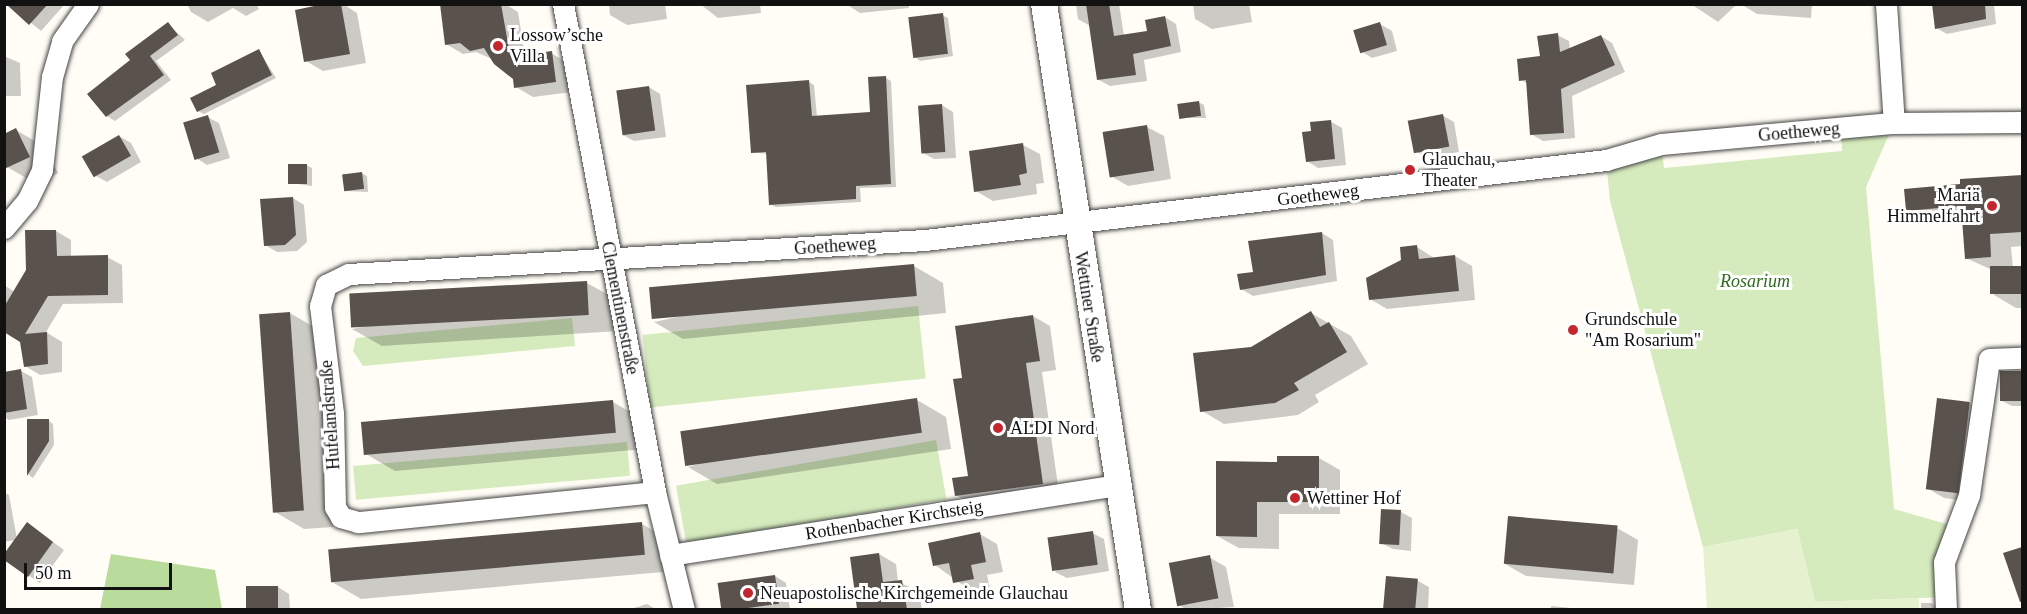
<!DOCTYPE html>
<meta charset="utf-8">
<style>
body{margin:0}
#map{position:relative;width:2027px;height:614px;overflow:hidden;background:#fffdf5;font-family:Georgia,serif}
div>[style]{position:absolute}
.green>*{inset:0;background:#d5ebbd;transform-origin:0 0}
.forest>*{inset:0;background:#b9dc9c}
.pitch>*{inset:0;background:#e6f2cf}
.shadow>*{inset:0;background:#0003}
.building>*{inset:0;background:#5a524d;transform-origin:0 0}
.roads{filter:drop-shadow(0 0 2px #444) drop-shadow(0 0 2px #444)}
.minor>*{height:21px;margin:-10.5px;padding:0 10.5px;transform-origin:10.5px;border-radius:10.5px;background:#fff}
.tertiary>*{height:26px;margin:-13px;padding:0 13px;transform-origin:13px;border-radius:13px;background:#fff}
.dots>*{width:16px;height:16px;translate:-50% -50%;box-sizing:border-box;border:3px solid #fff;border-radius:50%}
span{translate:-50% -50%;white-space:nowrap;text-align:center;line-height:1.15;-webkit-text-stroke:6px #fff;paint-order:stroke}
.poi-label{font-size:18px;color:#111}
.left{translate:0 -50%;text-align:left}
.right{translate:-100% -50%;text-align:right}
.street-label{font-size:18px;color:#111}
.park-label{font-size:18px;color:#2f6b1f;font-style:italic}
.frame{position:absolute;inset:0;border:6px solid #111;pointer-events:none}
.scale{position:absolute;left:24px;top:563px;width:148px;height:27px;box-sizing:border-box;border:3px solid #111;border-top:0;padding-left:8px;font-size:18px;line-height:21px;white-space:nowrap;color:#111;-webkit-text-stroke:4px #fff;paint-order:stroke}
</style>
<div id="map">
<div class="green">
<i style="clip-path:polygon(1894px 123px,1866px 187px,1894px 509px,1957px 527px,1946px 597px,1815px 602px,1797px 529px,1703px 547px,1610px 201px,1606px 160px,1661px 144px,1664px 168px,1842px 151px,1841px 128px)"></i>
<i style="left:918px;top:306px;width:73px;height:277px;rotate:84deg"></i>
<i style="clip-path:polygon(572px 318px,575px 346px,363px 366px,353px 351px,356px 338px)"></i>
<i style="left:936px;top:440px;width:60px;height:264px;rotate:80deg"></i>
<i style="left:627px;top:442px;width:34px;height:275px;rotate:85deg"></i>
</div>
<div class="forest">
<i style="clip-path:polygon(111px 554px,215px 570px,222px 609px,100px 609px)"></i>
</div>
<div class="pitch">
<i style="clip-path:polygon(1797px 529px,1815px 602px,1919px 598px,1919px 609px,1707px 609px,1703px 547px)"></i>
</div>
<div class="shadow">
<i style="clip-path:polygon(8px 4px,65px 4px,41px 31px)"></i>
<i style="clip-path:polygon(187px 4px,256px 4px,259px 9px,246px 16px,233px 8px,208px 22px,191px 12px)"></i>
<i style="clip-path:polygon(332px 4px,343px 4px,357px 13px,366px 63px,323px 71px,306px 61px)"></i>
<i style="clip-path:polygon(441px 4px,505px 4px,518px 12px,525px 56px,551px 53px,568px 63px,572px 92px,533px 97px,516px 87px,514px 78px,492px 59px,476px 52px,463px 54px,446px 44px)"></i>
<i style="clip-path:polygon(609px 4px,665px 4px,667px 19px,627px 25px,610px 15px)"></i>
<i style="clip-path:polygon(700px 4px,760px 4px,761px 13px,718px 18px)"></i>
<i style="clip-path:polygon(846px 4px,908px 4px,909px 8px,860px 13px)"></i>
<i style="clip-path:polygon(1076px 4px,1119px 4px,1124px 36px,1149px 32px,1165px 17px,1176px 24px,1181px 52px,1144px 60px,1147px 81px,1110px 86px,1099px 80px,1090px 26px,1078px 19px)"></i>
<i style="clip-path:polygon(1193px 4px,1249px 4px,1252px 22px,1212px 29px,1195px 19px)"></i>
<i style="clip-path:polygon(1691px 4px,1737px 4px,1718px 22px)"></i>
<i style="clip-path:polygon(1741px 4px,1812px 4px,1811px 18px,1757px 14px)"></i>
<i style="clip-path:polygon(1934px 4px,1994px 4px,1996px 24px,1947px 34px,1936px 28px)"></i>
<i style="clip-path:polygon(942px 15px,948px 18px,953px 56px,920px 61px,915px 57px)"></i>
<i style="clip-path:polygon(168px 24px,185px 40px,156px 61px,171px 80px,115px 121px,107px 116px,132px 60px)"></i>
<i style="clip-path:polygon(1380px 24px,1392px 31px,1397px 51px,1372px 58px,1361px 51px)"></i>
<i style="clip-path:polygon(1557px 35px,1569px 41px,1570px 50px,1601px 36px,1612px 43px,1625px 72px,1572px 96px,1575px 138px,1543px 141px,1531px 134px,1528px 84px,1521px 80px)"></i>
<i style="clip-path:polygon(259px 51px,276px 78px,204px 114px,198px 111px)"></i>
<i style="clip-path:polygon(4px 56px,20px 63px,21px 96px,4px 96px)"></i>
<i style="clip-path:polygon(886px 78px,891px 81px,896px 187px,860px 188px,861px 202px,776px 207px,770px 204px,767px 154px,752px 152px,809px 82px,814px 85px,817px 117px,871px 113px)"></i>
<i style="clip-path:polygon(649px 87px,660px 94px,666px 137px,634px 141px,623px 135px)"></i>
<i style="clip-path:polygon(1198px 102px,1204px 105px,1206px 118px,1181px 118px)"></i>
<i style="clip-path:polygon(942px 105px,953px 112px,956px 158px,934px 159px,923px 153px)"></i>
<i style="clip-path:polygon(1442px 115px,1454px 122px,1459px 152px,1427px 157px,1415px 151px)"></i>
<i style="clip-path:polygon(207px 117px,219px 123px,230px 158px,207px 165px,196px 158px)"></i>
<i style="clip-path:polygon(1330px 121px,1342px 128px,1346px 165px,1318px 168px,1307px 161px,1312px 133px)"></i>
<i style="clip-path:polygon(1147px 127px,1164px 136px,1171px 179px,1128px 186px,1111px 176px)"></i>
<i style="clip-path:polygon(16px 130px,45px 147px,58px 173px,37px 184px,7px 167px)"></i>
<i style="clip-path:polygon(119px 136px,131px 143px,141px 162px,107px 182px,96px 176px)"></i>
<i style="clip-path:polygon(1023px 145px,1040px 154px,1044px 183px,1036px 184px,1037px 194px,993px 201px,976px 191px)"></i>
<i style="clip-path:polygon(306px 165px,312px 168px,312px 186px,290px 183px)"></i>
<i style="clip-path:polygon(361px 173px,367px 176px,368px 192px,345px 191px)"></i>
<i style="clip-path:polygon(2022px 176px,2022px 246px,2011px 247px,2013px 268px,2022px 267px,2022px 308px,2016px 308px,1994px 295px,1992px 270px,1966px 258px,1964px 220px,1930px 223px,1908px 210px,1961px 185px,1961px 180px)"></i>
<i style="clip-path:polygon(293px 198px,304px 205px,307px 242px,297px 251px,277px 252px,265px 245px)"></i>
<i style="clip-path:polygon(56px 231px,71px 240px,71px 258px,107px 257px,122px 265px,123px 303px,63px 304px,46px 332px,62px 342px,62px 372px,40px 375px,25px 366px,22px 341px,4px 331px,4px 285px,15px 292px)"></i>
<i style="clip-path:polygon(1322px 233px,1333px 240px,1337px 281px,1253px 296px,1241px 289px)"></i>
<i style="clip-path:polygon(1417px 247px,1434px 258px,1455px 256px,1472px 266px,1475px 300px,1387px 309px,1370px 299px)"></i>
<i style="clip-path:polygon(914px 266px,943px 283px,946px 313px,683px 339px,654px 322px)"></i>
<i style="clip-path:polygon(587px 283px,616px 299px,618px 331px,382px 346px,352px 329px)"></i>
<i style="clip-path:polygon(290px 313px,319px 330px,333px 527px,304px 529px,275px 512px)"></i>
<i style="clip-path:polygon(1311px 313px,1351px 336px,1368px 364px,1315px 395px,1319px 402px,1298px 415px,1224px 424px,1202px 411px,1252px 348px)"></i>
<i style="clip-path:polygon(1033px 316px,1050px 326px,1056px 370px,1042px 372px,1059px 493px,973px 505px,956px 495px,969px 478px)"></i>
<i style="clip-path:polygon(21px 371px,32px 377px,38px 415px,9px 420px,4px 417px,4px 373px)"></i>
<i style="clip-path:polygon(2022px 372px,2022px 406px,2012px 406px,2000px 400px,2001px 373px)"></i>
<i style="clip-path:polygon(917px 400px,946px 417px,951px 449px,717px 484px,688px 467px)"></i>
<i style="clip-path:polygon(613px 402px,642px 419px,645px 449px,395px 471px,366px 454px)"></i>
<i style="clip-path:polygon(1969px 403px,1986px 413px,1973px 502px,1944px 498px,1927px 488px)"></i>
<i style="clip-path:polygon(48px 420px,53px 424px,54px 445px,33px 478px,29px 475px,28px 421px)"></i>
<i style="clip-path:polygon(1319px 458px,1340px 470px,1340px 514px,1279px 514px,1279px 549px,1239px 548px,1217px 536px,1278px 463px)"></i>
<i style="clip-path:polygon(4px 492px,9px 495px,17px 539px,38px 531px,64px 550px,40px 583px,4px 559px,16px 540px,4px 542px)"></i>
<i style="clip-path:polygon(1383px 511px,1401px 512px,1412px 518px,1411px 551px,1393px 549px,1381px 543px)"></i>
<i style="clip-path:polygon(642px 524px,671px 541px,674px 571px,361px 599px,332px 582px)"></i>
<i style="clip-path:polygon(1617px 528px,1638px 540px,1634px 585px,1526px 576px,1505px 564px)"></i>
<i style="clip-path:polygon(1092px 533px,1104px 539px,1109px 571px,1067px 578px,1055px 572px)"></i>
<i style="clip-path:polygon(980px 534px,997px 544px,1003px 572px,987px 575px,990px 588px,971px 591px,935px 565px)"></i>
<i style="clip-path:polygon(2022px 548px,2022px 590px,2016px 587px,2005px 554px)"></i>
<i style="clip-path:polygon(879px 554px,896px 564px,898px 582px,919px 591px,922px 610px,858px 610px,851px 558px)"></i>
<i style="clip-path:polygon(1209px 557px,1226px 567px,1234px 607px,1187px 610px,1179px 605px)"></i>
<i style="clip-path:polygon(775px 576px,786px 583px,790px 610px,722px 610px,719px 583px)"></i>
<i style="clip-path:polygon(1387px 578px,1418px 581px,1429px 587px,1428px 610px,1385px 609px)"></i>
<i style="clip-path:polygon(247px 587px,278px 587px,289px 594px,290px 610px,248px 610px)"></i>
<i style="clip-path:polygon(1921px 603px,1932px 603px,1939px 610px,1921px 610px)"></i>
<i style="clip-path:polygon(647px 604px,657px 610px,627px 610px)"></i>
<i style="clip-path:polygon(1551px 606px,1591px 610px,1551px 610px)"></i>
</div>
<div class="building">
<i style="clip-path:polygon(6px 4px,48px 4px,29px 25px)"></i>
<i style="clip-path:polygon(324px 4px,341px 4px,350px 54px,304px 62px,295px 10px)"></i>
<i style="clip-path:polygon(440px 4px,501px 4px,509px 49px,516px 56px,552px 51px,556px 82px,514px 88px,513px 79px,494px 64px,484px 48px,470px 51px,460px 43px,445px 45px)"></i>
<i style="clip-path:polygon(1086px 4px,1109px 4px,1114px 36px,1147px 31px,1145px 20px,1165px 16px,1171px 46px,1133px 54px,1136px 75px,1097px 80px)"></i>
<i style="clip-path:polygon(1932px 4px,1985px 4px,1986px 19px,1935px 29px)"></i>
<i style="left:943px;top:13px;width:41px;height:35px;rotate:83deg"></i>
<i style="clip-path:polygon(168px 22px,178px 35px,150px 56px,164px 75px,106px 117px,87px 94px,130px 60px,125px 54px)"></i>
<i style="left:1380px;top:22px;width:24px;height:28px;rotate:73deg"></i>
<i style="clip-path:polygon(1558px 33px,1560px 52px,1601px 35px,1615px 65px,1561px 89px,1564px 133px,1530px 135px,1526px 80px,1519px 81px,1517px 59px,1540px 56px,1537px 36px)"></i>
<i style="clip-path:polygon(259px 49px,272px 75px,197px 112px,190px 98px,216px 85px,211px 73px)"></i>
<i style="clip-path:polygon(886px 76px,891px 184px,856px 186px,856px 199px,769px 205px,766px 152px,751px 153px,746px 85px,809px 80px,812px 116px,870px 112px,868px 77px)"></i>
<i style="left:649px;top:86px;width:45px;height:33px;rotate:82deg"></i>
<i style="left:1199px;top:101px;width:15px;height:22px;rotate:82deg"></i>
<i style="left:942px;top:104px;width:48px;height:24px;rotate:86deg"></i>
<i style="left:1443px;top:114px;width:33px;height:36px;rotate:79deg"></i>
<i style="left:208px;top:115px;width:39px;height:26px;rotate:73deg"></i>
<i style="clip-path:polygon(1331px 120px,1335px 159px,1306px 162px,1302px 132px,1311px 131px,1310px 122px)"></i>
<i style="left:1147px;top:125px;width:46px;height:45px;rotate:81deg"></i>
<i style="clip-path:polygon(16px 128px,30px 157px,4px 169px,4px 134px)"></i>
<i style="left:119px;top:135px;width:24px;height:43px;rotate:60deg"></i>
<i style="clip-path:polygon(1023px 143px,1027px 173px,1019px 175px,1021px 185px,974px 192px,969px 151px)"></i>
<i style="left:288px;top:164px;width:19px;height:20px"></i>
<i style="left:362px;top:172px;width:17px;height:20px;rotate:83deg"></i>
<i style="clip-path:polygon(2022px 175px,2022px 232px,1990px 234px,1991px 257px,1965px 259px,1961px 206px,1906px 211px,1904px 189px,1960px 184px,1960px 179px)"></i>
<i style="clip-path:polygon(293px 197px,296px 235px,285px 245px,264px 246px,260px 199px)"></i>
<i style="clip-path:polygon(25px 230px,56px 230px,57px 256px,108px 255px,108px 295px,48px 296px,25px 334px,47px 332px,48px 364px,24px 367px,20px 342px,4px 332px,4px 307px,26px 270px)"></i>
<i style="clip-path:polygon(1322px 232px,1326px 275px,1240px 290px,1237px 274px,1253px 272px,1248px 241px)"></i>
<i style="clip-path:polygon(1417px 245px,1419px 259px,1455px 255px,1459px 291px,1369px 300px,1366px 278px,1401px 260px,1400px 247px)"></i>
<i style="left:914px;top:264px;width:32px;height:266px;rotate:85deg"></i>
<i style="left:2022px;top:266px;width:28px;height:32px;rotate:90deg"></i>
<i style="left:587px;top:281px;width:34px;height:238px;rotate:87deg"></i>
<i style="clip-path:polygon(1311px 311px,1320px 327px,1329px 322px,1347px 352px,1294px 383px,1299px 390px,1275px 403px,1200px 412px,1193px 353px,1251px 347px)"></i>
<i style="left:290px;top:312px;width:199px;height:31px;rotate:86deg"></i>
<i style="clip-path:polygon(1033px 315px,1040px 361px,1026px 363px,1043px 484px,955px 496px,952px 478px,968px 476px,953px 379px,962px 378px,955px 326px)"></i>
<i style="clip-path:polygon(21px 369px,27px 409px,4px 413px,4px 372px)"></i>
<i style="left:2000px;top:371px;width:22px;height:30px"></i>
<i style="left:917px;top:398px;width:35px;height:239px;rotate:82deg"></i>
<i style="left:1937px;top:398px;width:33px;height:92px;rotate:7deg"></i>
<i style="left:613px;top:400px;width:33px;height:253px;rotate:85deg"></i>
<i style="clip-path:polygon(27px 419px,49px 419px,49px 441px,27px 476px)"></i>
<i style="clip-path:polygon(1277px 456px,1319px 456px,1319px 502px,1257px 502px,1257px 537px,1216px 536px,1216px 461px,1277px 462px)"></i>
<i style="left:1381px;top:509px;width:20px;height:35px;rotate:3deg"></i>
<i style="left:1508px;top:516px;width:110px;height:48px;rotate:5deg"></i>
<i style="clip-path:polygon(27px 522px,53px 542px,28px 577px,4px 560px,4px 554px)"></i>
<i style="left:642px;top:522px;width:33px;height:315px;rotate:85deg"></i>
<i style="left:1093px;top:531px;width:34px;height:46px;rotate:82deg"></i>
<i style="clip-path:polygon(980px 532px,986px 562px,971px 565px,974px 579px,953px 583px,949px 563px,933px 566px,928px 543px)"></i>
<i style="clip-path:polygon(2022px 547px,2022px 602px,2020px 602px,2003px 553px)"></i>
<i style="clip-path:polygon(879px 553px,883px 582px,902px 580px,907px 609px,857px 609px,850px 557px)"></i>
<i style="left:1210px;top:555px;width:44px;height:42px;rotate:79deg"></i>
<i style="left:775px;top:575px;width:29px;height:58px;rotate:82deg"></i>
<i style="left:1386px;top:576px;width:32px;height:33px;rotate:5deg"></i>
<i style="left:246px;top:586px;width:32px;height:23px"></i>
</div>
<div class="roads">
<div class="minor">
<i style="left:563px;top:4px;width:497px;rotate:79.3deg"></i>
<i style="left:655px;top:492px;width:122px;rotate:76.2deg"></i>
<i style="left:1886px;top:4px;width:119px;rotate:86.2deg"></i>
<i style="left:4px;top:228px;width:35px;rotate:-50deg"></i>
<i style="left:27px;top:201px;width:34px;rotate:-64deg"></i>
<i style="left:42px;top:170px;width:94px;rotate:-83.9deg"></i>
<i style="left:52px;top:77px;width:37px;rotate:-74deg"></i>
<i style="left:62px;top:41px;width:45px;rotate:-54.9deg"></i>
<i style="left:655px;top:492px;width:299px;rotate:174.2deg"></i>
<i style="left:358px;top:522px;width:18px;rotate:-164deg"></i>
<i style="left:341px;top:517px;width:12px;rotate:-121deg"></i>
<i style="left:335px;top:507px;width:94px;rotate:-91.2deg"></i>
<i style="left:333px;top:413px;width:108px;rotate:-96.9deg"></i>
<i style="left:320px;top:306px;width:22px;rotate:-74deg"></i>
<i style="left:326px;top:285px;width:25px;rotate:-26deg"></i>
<i style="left:349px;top:274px;width:577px;rotate:-3.38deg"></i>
<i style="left:925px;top:240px;width:686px;rotate:-6.7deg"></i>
<i style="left:1606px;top:160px;width:57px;rotate:-16.2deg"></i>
<i style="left:1661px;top:144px;width:234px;rotate:-5.2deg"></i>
<i style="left:1894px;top:123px;width:128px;rotate:-0.4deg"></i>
<i style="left:670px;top:555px;width:453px;rotate:-8.9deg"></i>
<i style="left:1946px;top:610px;width:48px;rotate:-92.4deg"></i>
<i style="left:1944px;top:562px;width:72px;rotate:-69.5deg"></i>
<i style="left:1969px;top:495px;width:137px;rotate:-81.6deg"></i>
<i style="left:1989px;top:359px;width:33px;rotate:-2deg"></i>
</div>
<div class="tertiary">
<i style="left:1044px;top:4px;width:613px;rotate:81.18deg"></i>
</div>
</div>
<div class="dots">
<i style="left:498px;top:46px;background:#c4262e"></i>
<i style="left:1410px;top:170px;background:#c4262e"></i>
<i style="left:1992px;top:206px;background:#c4262e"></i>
<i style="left:1573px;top:330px;background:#c4262e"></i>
<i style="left:998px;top:428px;background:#c4262e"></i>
<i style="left:1295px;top:498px;background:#c4262e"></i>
<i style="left:748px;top:593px;background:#c4262e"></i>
</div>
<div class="poi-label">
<span class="left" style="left:510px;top:46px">Lossow’sche<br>Villa</span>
<span class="left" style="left:1422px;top:170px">Glauchau,<br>Theater</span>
<span class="right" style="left:1980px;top:206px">Mariä<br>Himmelfahrt</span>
<span class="left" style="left:1585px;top:330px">Grundschule<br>"Am Rosarium"</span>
<span class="left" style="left:1010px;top:428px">ALDI Nord</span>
<span class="left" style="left:1307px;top:498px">Wettiner Hof</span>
<span class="left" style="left:760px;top:593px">Neuapostolische Kirchgemeinde Glauchau</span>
</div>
<div class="street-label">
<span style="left:1799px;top:132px;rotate:-5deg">Goetheweg</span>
<span style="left:1318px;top:195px;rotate:-7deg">Goetheweg</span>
<span style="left:835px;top:246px;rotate:-4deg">Goetheweg</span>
<span style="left:1089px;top:307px;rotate:81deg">Wettiner Straße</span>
<span style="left:620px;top:308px;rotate:79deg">Clementinenstraße</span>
<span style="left:330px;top:415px;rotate:-94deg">Hufelandstraße</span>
<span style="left:894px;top:520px;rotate:-9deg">Rothenbacher Kirchsteig</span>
</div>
<div class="park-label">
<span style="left:1755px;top:281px">Rosarium</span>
</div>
<div class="frame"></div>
<div class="scale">50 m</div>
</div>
